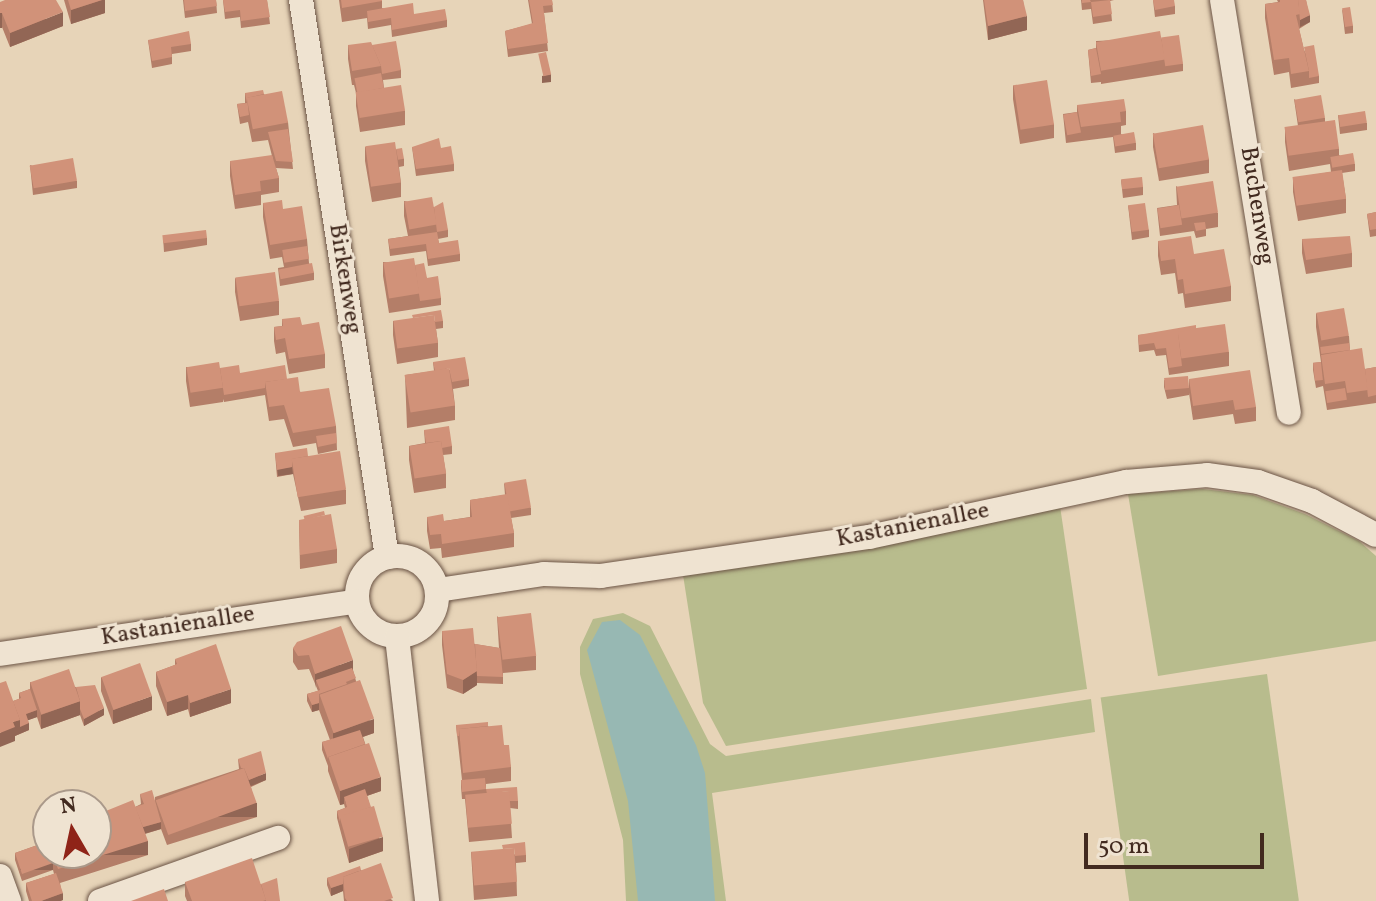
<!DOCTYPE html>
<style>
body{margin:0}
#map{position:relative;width:1376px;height:901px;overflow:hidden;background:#e7d4b8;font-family:Vollkorn,serif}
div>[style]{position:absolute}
.green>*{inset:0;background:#b8bc8d;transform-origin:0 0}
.water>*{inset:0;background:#97b8b3}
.roads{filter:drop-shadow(0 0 2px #6b5445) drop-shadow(0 0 2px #6b5445)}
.street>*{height:24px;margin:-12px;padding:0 12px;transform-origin:12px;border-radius:12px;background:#efe3d1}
.street>.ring{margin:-12px;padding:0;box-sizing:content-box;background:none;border:24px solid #efe3d1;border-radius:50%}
.wall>*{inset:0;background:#b47e68}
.shaded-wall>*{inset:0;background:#926655;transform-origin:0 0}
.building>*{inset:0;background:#d19279;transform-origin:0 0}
span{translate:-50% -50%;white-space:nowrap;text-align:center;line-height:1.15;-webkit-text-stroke:6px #efe3d1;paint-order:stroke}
.street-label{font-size:24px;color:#422a1f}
.north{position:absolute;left:32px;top:789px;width:80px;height:80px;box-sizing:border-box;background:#efe3d1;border:2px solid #aa998a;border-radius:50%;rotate:351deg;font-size:22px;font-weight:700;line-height:32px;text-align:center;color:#422a1f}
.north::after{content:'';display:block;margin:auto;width:28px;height:36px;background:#8f2418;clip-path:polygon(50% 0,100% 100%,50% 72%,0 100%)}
.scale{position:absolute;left:1084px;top:833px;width:180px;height:36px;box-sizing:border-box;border:4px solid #422a1f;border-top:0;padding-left:10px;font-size:24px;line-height:28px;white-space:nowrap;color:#422a1f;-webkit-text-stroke:6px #efe3d1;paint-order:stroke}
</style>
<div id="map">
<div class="green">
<i style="clip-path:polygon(1203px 489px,1253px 495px,1305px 514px,1359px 541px,1376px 556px,1376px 641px,1158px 676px,1128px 494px)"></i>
<i style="clip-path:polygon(1060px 506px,1087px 689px,726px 746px,703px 703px,683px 575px)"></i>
<i style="clip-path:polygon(623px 613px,650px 626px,710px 744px,726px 756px,1091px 699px,1095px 732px,712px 793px,726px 901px,626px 901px,623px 840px,580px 674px,580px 647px,593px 619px)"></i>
<i style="left:1267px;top:674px;width:229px;height:168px;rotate:82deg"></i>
</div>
<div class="water">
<i style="clip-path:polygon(620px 620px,640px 635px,696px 745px,705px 773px,715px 901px,638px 901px,628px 801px,587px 650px,602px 622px)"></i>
</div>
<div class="roads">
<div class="street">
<i style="left:301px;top:0;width:564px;rotate:81.22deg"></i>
<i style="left:1222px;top:0;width:418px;rotate:80.8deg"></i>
<i class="ring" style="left:357px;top:556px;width:56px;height:56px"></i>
<i style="left:438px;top:590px;width:107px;rotate:-8.6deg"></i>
<i style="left:544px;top:574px;width:57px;rotate:2deg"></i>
<i style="left:601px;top:576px;width:271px;rotate:-8.3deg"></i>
<i style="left:869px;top:537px;width:263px;rotate:-12.1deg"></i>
<i style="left:1126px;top:482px;width:81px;rotate:-4.9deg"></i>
<i style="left:1207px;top:475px;width:51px;rotate:7.8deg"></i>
<i style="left:1258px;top:482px;width:57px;rotate:19.4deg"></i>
<i style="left:1312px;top:501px;width:72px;rotate:28deg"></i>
<i style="left:397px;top:637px;width:266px;rotate:83.5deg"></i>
<i style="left:0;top:654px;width:361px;rotate:-8.4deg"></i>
<i style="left:0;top:876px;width:27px;rotate:70deg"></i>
<i style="left:100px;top:901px;width:189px;rotate:-19.5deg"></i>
</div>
</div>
<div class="wall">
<i style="clip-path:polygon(64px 0,105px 0,105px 13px,71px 24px)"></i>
<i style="clip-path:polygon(183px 0,216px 0,217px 13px,185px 18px)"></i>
<i style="clip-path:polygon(223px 0,267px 0,270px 24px,241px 28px,240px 17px,225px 19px)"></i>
<i style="clip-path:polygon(339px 0,382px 0,382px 8px,447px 20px,447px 27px,392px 37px,391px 25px,368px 29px,367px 18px,342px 22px)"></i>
<i style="clip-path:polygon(528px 0,552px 0,553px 12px,544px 13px,548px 51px,508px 57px,505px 31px,532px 24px)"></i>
<i style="clip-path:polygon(983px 0,1023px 0,1027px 30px,988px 40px)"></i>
<i style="clip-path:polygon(1081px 0,1114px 0,1110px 1px,1112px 21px,1093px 24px,1091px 9px,1082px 10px)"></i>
<i style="clip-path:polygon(1153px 0,1175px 6px,1175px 14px,1155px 17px)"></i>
<i style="clip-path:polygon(1277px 0,1306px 0,1310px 22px,1299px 29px,1304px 50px,1319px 76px,1319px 83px,1291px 88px,1289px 72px,1274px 75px,1265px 18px,1265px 4px,1278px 2px)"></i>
<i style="clip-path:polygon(0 2px,63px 26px,10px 47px,2px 27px)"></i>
<i style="clip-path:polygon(1342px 9px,1353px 26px,1353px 33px,1345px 34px)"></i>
<i style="clip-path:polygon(1161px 38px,1183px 64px,1183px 71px,1101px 84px,1101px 82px,1091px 83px,1088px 50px,1096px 48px,1096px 41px)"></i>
<i style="clip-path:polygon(148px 40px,191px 44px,191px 51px,172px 54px,172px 64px,152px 68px)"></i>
<i style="clip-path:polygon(348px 45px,372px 45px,401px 70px,401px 78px,383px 80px,384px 88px,405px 111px,405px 125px,360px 132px,356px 106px,356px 93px,354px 85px,352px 85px,348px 59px)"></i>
<i style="clip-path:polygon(1013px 85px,1054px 124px,1054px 138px,1020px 144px,1013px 99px)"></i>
<i style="clip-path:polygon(245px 93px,264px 94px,288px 122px,293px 169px,276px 168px,279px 178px,279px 192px,261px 195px,261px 205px,235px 209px,230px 176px,230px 161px,273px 160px,268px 140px,252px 142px,248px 122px,240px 124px,237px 104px,245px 103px)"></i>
<i style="clip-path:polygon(1294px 99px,1325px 118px,1325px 122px,1339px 149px,1339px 155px,1355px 164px,1355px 171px,1342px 173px,1346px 199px,1346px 213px,1298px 221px,1293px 192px,1293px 178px,1331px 172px,1330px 164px,1289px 171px,1285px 142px,1285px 128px,1298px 126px)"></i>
<i style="clip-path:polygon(1077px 105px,1126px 111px,1126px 125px,1121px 126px,1121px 134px,1136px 143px,1136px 150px,1115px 153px,1113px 137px,1066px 143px,1063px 114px,1077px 112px)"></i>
<i style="clip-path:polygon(1338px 115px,1367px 123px,1367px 130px,1340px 134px)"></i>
<i style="clip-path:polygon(1153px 133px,1209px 159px,1209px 173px,1159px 181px,1153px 147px)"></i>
<i style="clip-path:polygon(365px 147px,396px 149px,404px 159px,404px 166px,399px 167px,401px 183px,401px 197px,372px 202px,365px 161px)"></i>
<i style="clip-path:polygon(412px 147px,441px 148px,454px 164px,454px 171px,416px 176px)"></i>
<i style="clip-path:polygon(30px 165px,77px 181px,77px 188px,33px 195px)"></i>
<i style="clip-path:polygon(1121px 180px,1143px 187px,1143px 195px,1123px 198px)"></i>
<i style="clip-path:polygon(1176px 186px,1218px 213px,1218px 227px,1206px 229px,1206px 236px,1196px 238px,1194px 231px,1160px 236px,1157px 208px,1177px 205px)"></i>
<i style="clip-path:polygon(404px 201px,434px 207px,448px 230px,448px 237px,438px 239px,439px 243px,460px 254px,460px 261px,428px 266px,426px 251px,390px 256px,388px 239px,408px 236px,404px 216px)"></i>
<i style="clip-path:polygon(263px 203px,283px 209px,307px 239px,309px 263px,314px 273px,314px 280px,280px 286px,278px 268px,284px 267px,282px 257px,270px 259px,263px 217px)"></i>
<i style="clip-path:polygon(1128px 205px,1149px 230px,1149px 237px,1132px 240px)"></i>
<i style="clip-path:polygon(1376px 212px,1376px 236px,1370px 237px,1367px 214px)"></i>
<i style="clip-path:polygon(163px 237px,207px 238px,207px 245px,164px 252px)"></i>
<i style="clip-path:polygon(1302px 239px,1352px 253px,1352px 267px,1306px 274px,1302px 253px)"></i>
<i style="clip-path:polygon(1158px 241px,1194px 254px,1231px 286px,1231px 301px,1185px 308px,1183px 293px,1178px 294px,1175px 273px,1161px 275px,1158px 256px)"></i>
<i style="clip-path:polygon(383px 262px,415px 265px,427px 278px,441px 298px,441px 305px,389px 313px,383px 276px)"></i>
<i style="clip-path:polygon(235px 278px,279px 301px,279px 315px,240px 321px,235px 292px)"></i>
<i style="clip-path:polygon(1316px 313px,1349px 336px,1350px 350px,1365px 369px,1376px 367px,1376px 403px,1327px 410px,1323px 386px,1316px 388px,1313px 370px,1313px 363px,1321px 362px,1316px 327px)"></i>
<i style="clip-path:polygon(282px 319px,302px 325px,325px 354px,325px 368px,289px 374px,285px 352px,276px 354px,274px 341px,274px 327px,282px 326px)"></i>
<i style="clip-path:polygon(393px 321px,443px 321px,443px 328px,436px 329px,438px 343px,438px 357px,397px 364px,393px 335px)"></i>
<i style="clip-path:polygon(1196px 329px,1229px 352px,1229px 366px,1169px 375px,1166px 355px,1156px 356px,1154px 350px,1139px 352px,1138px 335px)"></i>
<i style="clip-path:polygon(433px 362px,469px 379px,469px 386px,453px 389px,455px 406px,455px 420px,407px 428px,405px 375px,434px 371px)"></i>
<i style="clip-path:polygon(186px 367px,220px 368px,240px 373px,287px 379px,336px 426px,337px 450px,318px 454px,316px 443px,293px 447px,284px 419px,269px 421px,265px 395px,224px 402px,223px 399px,223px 402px,190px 407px,186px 381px)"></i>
<i style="clip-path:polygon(1189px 379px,1256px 407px,1256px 421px,1235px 424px,1233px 414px,1193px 420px,1189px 393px,1189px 395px,1167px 399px,1164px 387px,1164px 380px,1189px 388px)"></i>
<i style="clip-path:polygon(424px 430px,452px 446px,452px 454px,443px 455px,446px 474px,446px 488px,414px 493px,409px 460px,409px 446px,425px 443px)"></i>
<i style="clip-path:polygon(275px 453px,308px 456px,346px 490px,346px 504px,301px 511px,293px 474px,277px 477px)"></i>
<i style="clip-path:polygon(504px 483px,531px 508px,531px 515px,511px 518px,514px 533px,514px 547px,442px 558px,441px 548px,430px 549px,427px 531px,427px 517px,444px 521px,470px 517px,470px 500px,505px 495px)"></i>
<i style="clip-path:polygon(299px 520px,337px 549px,337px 563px,300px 569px)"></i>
<i style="clip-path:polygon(497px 616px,536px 656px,536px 670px,503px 673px,503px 684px,477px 683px,477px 685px,463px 694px,447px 688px,442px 645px,442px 631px,475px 644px,499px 648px)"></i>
<i style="clip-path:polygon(293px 648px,353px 670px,356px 681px,374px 733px,363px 737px,381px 791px,367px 796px,383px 851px,349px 863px,337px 818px,337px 811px,345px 808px,344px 804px,340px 805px,328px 771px,328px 766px,322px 750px,322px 742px,330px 740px,319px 710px,312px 712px,307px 701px,307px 694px,318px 691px,309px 669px,298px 670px,293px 662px)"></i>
<i style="clip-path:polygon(175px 659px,231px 703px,190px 717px,188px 709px,167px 716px,156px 686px,156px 672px,175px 665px)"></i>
<i style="clip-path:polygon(101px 677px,152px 710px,113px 724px,101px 691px)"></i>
<i style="clip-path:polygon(30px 682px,76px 687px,104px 715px,84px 726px,80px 715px,41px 729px,37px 717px,28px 720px,29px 730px,15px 736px,15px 741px,13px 701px,19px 699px,19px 693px,30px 689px)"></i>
<i style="clip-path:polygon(456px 725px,488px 726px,504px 745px,511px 767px,511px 781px,486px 784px,486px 789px,518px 801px,518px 809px,510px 808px,512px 838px,469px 842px,465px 799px,462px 799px,461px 787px,461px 780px,462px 780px)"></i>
<i style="clip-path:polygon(238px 759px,266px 780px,251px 787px,257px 817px,167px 845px,161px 829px,145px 834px,148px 855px,60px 883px,63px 900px,29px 901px,26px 891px,26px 883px,54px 874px,53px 870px,22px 881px,15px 860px,15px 853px,46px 842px,46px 835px,48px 835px,48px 853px,96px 853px,135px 807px,141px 804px,140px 794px,155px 801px,155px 797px,239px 769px)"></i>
<i style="clip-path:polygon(471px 852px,526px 855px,526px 862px,516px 863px,517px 896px,474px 900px)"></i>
<i style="clip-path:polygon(361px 870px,393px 901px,344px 901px,343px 891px,331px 896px,327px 885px,327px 878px)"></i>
<i style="clip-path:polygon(185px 882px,261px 884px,280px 901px,187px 901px,185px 896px)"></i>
</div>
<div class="shaded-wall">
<i style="clip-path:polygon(102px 0,105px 0,105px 13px,71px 24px,71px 10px)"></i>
<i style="clip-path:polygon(63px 12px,63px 26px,10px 47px,10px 33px)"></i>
<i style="left:0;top:13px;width:2px;height:15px"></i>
<i style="clip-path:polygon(1310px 15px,1310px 22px,1300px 27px,1300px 20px)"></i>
<i style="clip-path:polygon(1027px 16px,1027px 30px,988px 40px,988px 26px)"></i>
<i style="clip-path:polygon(551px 74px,551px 82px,542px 83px,542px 76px)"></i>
<i style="left:292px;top:467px;width:7px;height:15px;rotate:82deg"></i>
<i style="clip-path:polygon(353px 660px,353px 674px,316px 680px,315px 688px,315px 674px)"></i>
<i style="clip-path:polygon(477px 671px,477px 685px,463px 694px,463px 680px)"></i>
<i style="clip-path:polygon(231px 689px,231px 703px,190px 717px,190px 703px)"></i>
<i style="clip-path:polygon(188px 695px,188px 709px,167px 716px,167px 702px)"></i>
<i style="clip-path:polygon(152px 696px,152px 710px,113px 724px,113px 710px)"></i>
<i style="clip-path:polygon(80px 701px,80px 715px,41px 729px,41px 715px)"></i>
<i style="clip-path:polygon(319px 703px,319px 710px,312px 712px,312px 705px)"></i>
<i style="clip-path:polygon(104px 708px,104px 715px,84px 726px,84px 719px)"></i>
<i style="clip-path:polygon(37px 710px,37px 717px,26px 721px,26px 714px)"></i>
<i style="clip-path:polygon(374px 719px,374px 733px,333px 747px,333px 733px)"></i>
<i style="clip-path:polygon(20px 720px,29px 723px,29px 730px,15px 736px,15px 741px,0 747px,0 733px,13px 722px)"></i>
<i style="clip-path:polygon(266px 773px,266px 780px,246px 788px,246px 781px)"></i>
<i style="clip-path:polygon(381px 777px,381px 791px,346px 803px,344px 797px,344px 804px,340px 805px,340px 791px)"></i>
<i style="left:257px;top:803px;width:14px;height:94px;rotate:90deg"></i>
<i style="clip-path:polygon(161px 822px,161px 829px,140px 835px,140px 828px)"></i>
<i style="clip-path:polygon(383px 837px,383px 851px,349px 863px,349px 849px)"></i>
<i style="left:148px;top:841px;width:14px;height:94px;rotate:90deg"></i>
<i style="left:53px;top:863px;width:7px;height:33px;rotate:90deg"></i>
<i style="clip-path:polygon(343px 884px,343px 891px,331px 896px,331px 888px)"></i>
<i style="clip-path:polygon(63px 893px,63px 900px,61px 901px,41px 901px)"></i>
</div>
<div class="building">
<i style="clip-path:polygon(5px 0,56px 0,63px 12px,10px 33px,2px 13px,0 13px,0 2px)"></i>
<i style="clip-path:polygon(68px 0,102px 0,71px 10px)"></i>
<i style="clip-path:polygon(184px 0,216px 0,217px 6px,185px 11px)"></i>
<i style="clip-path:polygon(223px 0,267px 0,270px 17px,241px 21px,240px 10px,225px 12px)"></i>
<i style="clip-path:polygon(341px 0,382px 0,382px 1px,342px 8px)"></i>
<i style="clip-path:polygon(529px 0,552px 0,553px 5px,543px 6px,548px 43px,508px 49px,505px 31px,533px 23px)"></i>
<i style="clip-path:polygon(984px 0,1023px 0,1027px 16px,988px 26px)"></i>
<i style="clip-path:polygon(1082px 0,1090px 0,1091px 2px,1110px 0,1112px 14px,1093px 17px,1091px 2px,1082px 3px)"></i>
<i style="clip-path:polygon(1153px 0,1174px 0,1175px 6px,1155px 10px)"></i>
<i style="clip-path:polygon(1280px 0,1298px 0,1300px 14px,1296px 15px,1309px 71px,1291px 74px,1289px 58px,1274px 60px,1265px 4px,1280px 2px)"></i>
<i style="clip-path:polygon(1298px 0,1306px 0,1310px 15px,1300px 20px)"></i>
<i style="clip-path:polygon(413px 3px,414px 14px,445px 9px,447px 20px,392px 30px,391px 18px,368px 22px,367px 11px)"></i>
<i style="left:1350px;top:7px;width:19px;height:8px;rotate:81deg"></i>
<i style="clip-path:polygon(189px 31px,191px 44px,171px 47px,172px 57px,152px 61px,148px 40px)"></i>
<i style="left:1160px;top:31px;width:29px;height:65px;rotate:80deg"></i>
<i style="left:1179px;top:35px;width:29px;height:18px;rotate:82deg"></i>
<i style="clip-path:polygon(396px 41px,401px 70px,382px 74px,381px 66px,372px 45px)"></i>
<i style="clip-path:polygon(371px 42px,381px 66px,352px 71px,348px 45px)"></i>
<i style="clip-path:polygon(1314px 45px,1319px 76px,1309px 78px,1309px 71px,1304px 47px)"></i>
<i style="clip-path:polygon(1096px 48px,1101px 74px,1091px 76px,1088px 50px)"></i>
<i style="left:546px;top:52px;width:23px;height:8px;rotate:77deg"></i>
<i style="left:381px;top:73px;width:15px;height:27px;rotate:79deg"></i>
<i style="left:1047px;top:80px;width:45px;height:34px;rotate:81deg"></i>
<i style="left:401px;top:85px;width:26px;height:46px;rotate:81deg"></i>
<i style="clip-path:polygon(263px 90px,264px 94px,247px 98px,249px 115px,240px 117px,237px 104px,247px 103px,245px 93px)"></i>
<i style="left:282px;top:91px;width:32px;height:36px;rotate:79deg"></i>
<i style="left:1321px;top:95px;width:23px;height:27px;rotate:80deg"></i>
<i style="clip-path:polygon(1124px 99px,1126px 111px,1120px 112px,1121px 122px,1081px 127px,1077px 105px)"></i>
<i style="left:1365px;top:111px;width:12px;height:27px;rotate:81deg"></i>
<i style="left:1077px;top:112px;width:21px;height:14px;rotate:79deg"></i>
<i style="left:1335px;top:120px;width:29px;height:51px;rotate:82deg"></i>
<i style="left:1203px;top:125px;width:35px;height:51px;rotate:80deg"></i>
<i style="clip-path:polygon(288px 129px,293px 162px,276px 161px,268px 132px)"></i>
<i style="left:1134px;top:132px;width:11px;height:21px;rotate:80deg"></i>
<i style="clip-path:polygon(439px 138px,441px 148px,451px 146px,454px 164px,416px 169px,412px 147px)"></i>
<i style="left:395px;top:142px;width:41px;height:30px;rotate:82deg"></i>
<i style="left:402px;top:148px;width:11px;height:6px;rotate:80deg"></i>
<i style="left:1353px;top:153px;width:11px;height:23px;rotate:80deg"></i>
<i style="clip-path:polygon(272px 155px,279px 178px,260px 181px,261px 191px,235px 195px,230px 161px)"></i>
<i style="left:73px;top:158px;width:23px;height:44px;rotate:80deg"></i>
<i style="left:1342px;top:170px;width:29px;height:50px;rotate:82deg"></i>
<i style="left:1142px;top:177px;width:10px;height:21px;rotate:84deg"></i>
<i style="left:1213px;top:181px;width:32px;height:37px;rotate:81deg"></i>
<i style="left:432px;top:197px;width:28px;height:28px;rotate:80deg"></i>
<i style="clip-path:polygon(282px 200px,283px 209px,302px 206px,307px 239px,270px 245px,263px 203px)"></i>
<i style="clip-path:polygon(443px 202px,448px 230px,437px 232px,434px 207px)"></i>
<i style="left:1145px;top:203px;width:27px;height:17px;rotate:82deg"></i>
<i style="left:1179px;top:205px;width:20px;height:22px;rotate:81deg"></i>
<i style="clip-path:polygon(1376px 212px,1376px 229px,1370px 230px,1367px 214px)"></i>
<i style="clip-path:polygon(1205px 222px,1206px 229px,1196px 231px,1194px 223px)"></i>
<i style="left:206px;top:230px;width:8px;height:44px;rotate:83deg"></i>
<i style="clip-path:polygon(437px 232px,439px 243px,458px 240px,460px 254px,428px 259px,426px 244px,390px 249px,388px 239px)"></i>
<i style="clip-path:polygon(1191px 236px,1194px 254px,1224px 249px,1231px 286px,1185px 294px,1183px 279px,1178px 280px,1175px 259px,1161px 261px,1158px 241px)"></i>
<i style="clip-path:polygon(1350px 236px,1352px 253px,1306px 260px,1302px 239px)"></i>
<i style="left:307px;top:246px;width:13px;height:25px;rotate:81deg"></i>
<i style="left:414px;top:258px;width:36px;height:31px;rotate:81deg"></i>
<i style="left:312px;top:263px;width:10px;height:34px;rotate:79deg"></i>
<i style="clip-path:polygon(424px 263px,427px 278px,438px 276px,441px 298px,420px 301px,415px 265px)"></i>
<i style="left:275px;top:272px;width:29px;height:40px;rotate:82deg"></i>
<i style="left:1344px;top:308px;width:28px;height:28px;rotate:80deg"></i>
<i style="clip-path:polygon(441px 310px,443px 321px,435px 322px,434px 315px,413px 318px,412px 315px)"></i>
<i style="left:434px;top:315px;width:28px;height:41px;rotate:82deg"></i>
<i style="clip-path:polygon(300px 317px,302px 325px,319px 322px,325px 354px,289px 359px,285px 338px,276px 340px,274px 327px,283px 326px,282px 319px)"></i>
<i style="left:1225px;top:324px;width:28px;height:48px;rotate:82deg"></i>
<i style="clip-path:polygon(1196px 325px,1196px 329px,1178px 332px,1182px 366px,1169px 368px,1166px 348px,1156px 349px,1154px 343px,1139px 345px,1138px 335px)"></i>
<i style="left:1349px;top:343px;width:7px;height:29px;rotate:82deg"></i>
<i style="clip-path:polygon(1362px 348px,1368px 390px,1347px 393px,1345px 381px,1325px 384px,1321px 355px)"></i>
<i style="clip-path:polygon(465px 357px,469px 379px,452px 382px,449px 368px,435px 371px,433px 362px)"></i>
<i style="left:219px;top:362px;width:26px;height:33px;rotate:81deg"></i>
<i style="left:1321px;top:362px;width:18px;height:8px;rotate:84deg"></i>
<i style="clip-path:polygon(239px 365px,240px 373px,285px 365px,287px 379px,265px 382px,265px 388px,224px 395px,220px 368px)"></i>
<i style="clip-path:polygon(1376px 367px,1376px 395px,1368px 397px,1365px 369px)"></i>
<i style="left:449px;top:368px;width:38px;height:45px;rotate:81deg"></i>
<i style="clip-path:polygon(1250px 370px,1256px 407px,1235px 410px,1233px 400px,1193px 406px,1189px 379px)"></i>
<i style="left:1188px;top:376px;width:12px;height:24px;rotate:85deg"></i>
<i style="clip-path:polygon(298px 377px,300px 392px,329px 388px,336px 426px,293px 433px,284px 405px,269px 407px,265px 382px)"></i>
<i style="left:1345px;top:388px;width:12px;height:20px;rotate:81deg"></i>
<i style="clip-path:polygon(449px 426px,452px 446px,442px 448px,441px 441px,426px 443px,424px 430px)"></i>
<i style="clip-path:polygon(336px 433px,337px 443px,318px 447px,316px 436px)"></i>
<i style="left:441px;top:441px;width:33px;height:32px;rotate:81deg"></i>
<i style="clip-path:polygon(307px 448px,308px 456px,292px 459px,292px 467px,277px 470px,275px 453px)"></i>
<i style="left:340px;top:451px;width:39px;height:49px;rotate:81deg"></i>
<i style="left:526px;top:479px;width:29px;height:22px;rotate:80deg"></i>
<i style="clip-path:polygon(507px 494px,514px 533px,442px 544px,441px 534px,430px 535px,427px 517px,443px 514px,444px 521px,472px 517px,470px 500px)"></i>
<i style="left:324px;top:511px;width:4px;height:21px;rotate:76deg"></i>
<i style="clip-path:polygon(331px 514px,337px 549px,300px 555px,299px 520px)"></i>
<i style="left:531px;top:613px;width:43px;height:34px;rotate:83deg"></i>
<i style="clip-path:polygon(341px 626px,353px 660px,315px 674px,309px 655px,298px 656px,293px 648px,297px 642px)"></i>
<i style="clip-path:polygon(473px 628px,477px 671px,463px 680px,447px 674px,442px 631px)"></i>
<i style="clip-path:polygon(216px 644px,231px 689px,190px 703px,188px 695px,167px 702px,156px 672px,177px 664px,175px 659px)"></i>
<i style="clip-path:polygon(475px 644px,500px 648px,503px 677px,477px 676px)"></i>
<i style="left:140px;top:663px;width:35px;height:41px;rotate:70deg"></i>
<i style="clip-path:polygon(352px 668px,356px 678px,346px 682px,347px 684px,319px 694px,319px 703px,312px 705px,307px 694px,320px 690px,316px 680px)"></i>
<i style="left:69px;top:669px;width:34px;height:41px;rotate:71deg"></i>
<i style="left:360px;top:680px;width:41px;height:43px;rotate:70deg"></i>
<i style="clip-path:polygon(6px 681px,20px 720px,13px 722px,15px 727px,0 733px,0 683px)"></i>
<i style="clip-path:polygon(95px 685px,104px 708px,84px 719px,80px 709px,80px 701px,76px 687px)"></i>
<i style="clip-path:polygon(30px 689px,37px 710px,26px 714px,29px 723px,20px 727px,20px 720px,13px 701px,21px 698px,19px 693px)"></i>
<i style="clip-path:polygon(488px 722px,488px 726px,459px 729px,459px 736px,457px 736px,456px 725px)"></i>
<i style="clip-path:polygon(502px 725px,504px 745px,509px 745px,511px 767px,463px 773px,459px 729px)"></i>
<i style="clip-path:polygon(360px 730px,365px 744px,328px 757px,328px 759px,322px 742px)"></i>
<i style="left:369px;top:743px;width:36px;height:43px;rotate:71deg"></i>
<i style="clip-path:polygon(261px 751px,266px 773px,249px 780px,244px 768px,241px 768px,238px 759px)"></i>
<i style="left:244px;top:768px;width:37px;height:94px;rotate:70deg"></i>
<i style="clip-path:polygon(485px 778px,486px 789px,517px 787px,518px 801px,509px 801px,509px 791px,487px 794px,486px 789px,462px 792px,461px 780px)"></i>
<i style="clip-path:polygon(365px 789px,371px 807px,340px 818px,340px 822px,337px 811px,347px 807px,344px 797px)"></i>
<i style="clip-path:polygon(152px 790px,161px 822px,143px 827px,135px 807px,144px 804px,140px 794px)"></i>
<i style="left:509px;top:791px;width:33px;height:44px;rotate:85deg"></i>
<i style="clip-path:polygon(133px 800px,148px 841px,58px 869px,52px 853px,96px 853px,96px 815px)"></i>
<i style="left:374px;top:806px;width:32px;height:36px;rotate:74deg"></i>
<i style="clip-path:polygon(46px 842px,48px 853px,49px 853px,53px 863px,22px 874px,15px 853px)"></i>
<i style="clip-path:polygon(525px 842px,526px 855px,515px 856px,514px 848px,503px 849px,502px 845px)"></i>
<i style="left:514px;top:848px;width:34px;height:43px;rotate:85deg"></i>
<i style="clip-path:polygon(252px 858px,266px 900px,263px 901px,192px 901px,185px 882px)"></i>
<i style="clip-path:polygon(381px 863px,393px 898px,384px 901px,347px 901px,345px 898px,343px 877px)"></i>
<i style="clip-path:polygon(360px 866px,361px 870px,343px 877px,343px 884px,331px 888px,327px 878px)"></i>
<i style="clip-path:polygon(56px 873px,63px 893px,41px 901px,32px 901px,26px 883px)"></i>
<i style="clip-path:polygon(277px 878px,280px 901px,266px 901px,261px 884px)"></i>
<i style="clip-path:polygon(164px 889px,168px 901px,131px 901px)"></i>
</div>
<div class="street-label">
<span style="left:1256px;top:206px;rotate:81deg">Buchenweg</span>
<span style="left:344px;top:279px;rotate:81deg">Birkenweg</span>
<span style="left:913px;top:526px;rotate:-11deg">Kastanienallee</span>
<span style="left:178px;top:627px;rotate:-9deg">Kastanienallee</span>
</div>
<div class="north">N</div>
<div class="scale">50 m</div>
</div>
